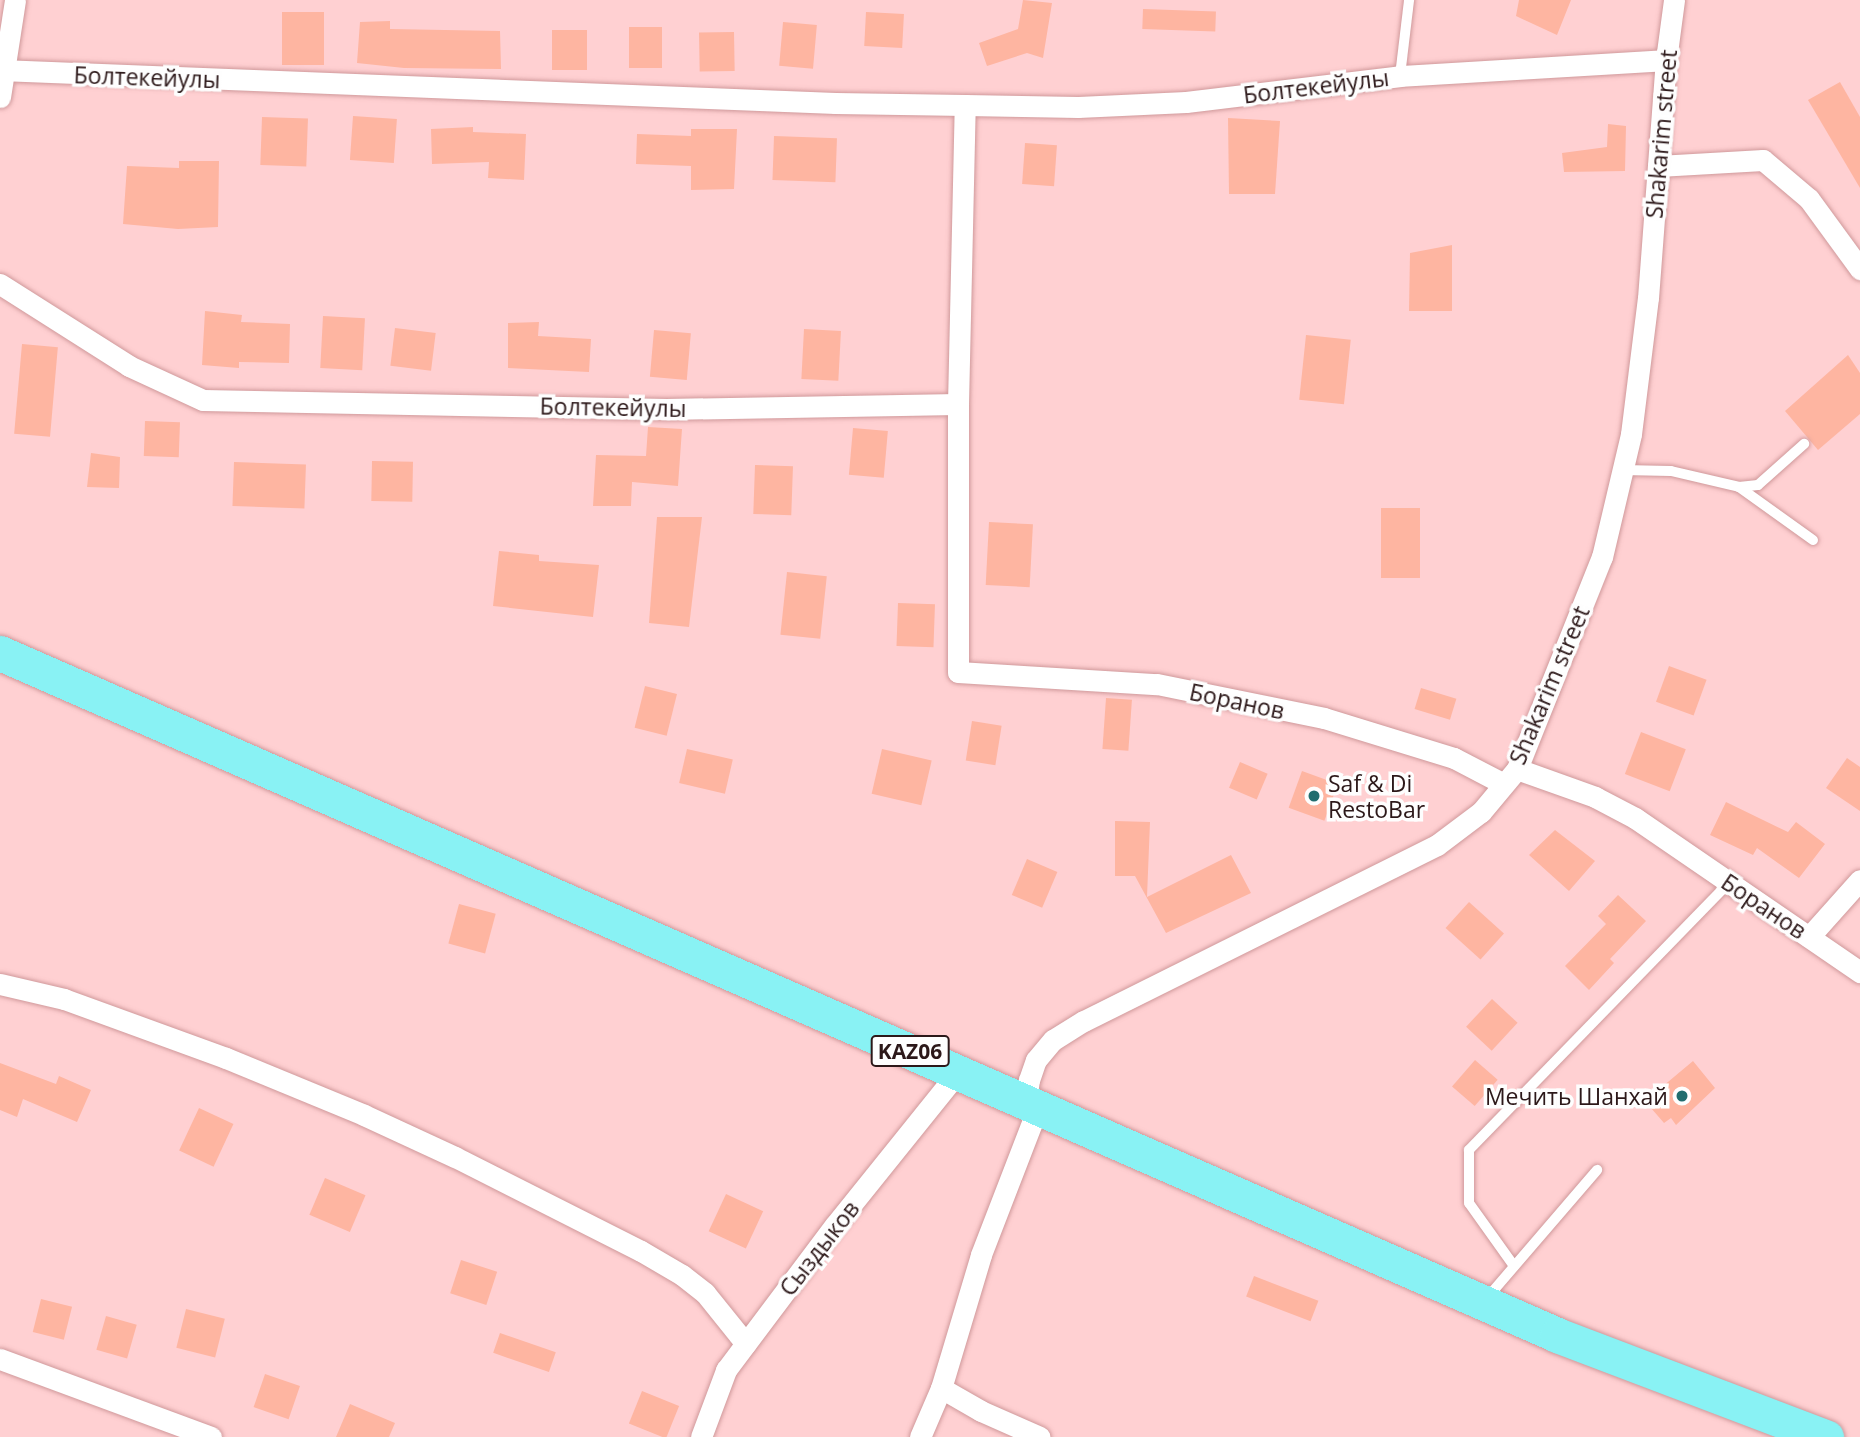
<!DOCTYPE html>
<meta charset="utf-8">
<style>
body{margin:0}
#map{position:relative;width:1860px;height:1437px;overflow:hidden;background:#ffd0d2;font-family:"Open Sans",sans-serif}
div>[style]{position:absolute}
.building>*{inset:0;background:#feb5a1;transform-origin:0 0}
.roads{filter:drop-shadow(0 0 2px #d0999b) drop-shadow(0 0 2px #d0999b)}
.lane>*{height:10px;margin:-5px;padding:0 5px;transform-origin:5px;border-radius:5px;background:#fff}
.street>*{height:21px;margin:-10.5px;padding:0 10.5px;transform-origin:10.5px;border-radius:10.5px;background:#fff}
.primary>*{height:35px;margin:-17.5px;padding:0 17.5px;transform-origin:17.5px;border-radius:17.5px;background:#89f2f4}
.dots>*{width:19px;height:19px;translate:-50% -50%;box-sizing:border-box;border:4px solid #fefefe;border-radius:50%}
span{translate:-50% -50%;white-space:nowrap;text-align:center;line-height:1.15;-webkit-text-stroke:7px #fefefe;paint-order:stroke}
.shield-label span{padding:2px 5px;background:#fefefe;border:2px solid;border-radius:5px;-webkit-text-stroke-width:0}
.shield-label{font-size:21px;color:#2c1819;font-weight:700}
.street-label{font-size:23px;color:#2c1819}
.poi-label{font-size:23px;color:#2c1819}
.left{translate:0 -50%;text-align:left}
.right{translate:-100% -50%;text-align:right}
</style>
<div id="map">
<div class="building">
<i style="clip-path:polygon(1023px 0,1052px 3px,1043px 58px,1027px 53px,987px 66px,979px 43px,1018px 29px)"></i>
<i style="clip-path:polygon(1519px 0,1571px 0,1557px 35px,1516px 16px)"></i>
<i style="left:1143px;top:9px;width:73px;height:20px;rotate:2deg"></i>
<i style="left:282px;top:12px;width:42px;height:53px"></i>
<i style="left:866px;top:12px;width:38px;height:34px;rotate:3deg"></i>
<i style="clip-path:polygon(390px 21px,390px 29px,500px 31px,501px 69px,404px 68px,357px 63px,360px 22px)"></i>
<i style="left:783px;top:22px;width:34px;height:44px;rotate:5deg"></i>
<i style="left:629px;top:27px;width:33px;height:41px"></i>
<i style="left:552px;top:30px;width:35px;height:40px"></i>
<i style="left:734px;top:32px;width:39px;height:35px;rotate:89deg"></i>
<i style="clip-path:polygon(1840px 82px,1860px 117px,1860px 188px,1808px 100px)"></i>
<i style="left:353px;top:116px;width:44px;height:44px;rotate:4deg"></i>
<i style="left:262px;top:117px;width:46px;height:48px;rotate:2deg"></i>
<i style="clip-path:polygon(1228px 118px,1280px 121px,1275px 194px,1229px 194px)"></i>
<i style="clip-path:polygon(1608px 124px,1626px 126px,1625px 171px,1564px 172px,1562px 153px,1607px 147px)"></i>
<i style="clip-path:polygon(473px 127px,473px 132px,526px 134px,524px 180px,488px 178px,489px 162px,432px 164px,431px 129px)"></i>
<i style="clip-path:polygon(691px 129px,737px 129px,734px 189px,691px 190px,691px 166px,636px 164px,637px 134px,691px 136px)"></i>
<i style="left:774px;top:136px;width:63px;height:44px;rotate:2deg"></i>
<i style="left:1025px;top:143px;width:32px;height:41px;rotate:4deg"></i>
<i style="clip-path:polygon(179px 161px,219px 161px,218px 227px,178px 229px,123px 224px,127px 166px,179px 168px)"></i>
<i style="clip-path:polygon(1452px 245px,1452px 311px,1409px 311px,1410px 253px)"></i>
<i style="clip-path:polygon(205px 311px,242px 315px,241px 322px,290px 324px,289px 363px,239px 362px,239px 368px,202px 365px)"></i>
<i style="left:323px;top:316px;width:42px;height:52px;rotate:3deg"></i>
<i style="clip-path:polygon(539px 322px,538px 336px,591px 339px,589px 372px,508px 368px,508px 323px)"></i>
<i style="left:395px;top:328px;width:41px;height:38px;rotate:7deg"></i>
<i style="left:804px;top:329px;width:37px;height:50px;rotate:3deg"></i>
<i style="left:654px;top:330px;width:37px;height:47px;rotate:5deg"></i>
<i style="left:1306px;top:335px;width:45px;height:65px;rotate:6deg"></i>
<i style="left:22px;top:344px;width:36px;height:90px;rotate:5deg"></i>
<i style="clip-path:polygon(1848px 355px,1860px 373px,1860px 414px,1818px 450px,1785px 411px)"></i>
<i style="left:145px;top:421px;width:35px;height:35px;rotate:2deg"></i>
<i style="clip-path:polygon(648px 427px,682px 429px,678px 486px,632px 482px,631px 506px,593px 506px,596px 455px,646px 456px)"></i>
<i style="left:853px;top:428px;width:35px;height:47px;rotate:5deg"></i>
<i style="clip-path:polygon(91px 453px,120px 457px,119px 488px,87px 487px)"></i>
<i style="left:372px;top:461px;width:41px;height:40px;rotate:1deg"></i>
<i style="left:234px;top:462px;width:72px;height:44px;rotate:2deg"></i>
<i style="left:755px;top:465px;width:38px;height:49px;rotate:2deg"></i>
<i style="left:1381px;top:508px;width:39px;height:70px"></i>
<i style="clip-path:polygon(657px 517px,702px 517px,689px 627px,649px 623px)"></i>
<i style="left:989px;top:522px;width:44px;height:63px;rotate:3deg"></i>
<i style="clip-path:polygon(499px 551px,539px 555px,539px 561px,599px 565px,593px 617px,493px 606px)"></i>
<i style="left:787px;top:572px;width:40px;height:63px;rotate:6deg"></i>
<i style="left:898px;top:603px;width:37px;height:43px;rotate:2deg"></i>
<i style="left:1669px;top:666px;width:40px;height:38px;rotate:20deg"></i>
<i style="left:645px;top:686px;width:33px;height:43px;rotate:14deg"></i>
<i style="left:1421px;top:688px;width:37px;height:22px;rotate:17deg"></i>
<i style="left:1106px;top:698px;width:26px;height:51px;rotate:4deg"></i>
<i style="left:972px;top:721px;width:30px;height:40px;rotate:9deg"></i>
<i style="left:1641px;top:732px;width:48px;height:45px;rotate:21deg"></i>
<i style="left:687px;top:749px;width:47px;height:35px;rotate:13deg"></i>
<i style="left:882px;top:749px;width:51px;height:46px;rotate:13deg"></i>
<i style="clip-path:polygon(1847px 758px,1860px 767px,1860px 811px,1826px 788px)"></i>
<i style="left:1240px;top:762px;width:30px;height:28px;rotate:23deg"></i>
<i style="left:1302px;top:771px;width:38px;height:39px;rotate:20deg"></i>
<i style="clip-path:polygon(1726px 802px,1788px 832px,1796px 822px,1825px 844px,1799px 878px,1757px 848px,1753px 855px,1710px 835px)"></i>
<i style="clip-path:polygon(1115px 821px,1150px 822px,1147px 897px,1231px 855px,1251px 893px,1166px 933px,1135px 876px,1115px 876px)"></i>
<i style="clip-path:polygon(1555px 830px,1595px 861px,1569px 891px,1529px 855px)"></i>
<i style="left:1027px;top:859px;width:33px;height:39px;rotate:23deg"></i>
<i style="clip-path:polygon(1618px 895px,1646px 921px,1610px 959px,1614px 963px,1589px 990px,1565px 966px,1606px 924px,1598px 916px)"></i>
<i style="left:1469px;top:902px;width:47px;height:35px;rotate:42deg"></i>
<i style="left:459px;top:904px;width:38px;height:41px;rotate:15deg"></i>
<i style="left:1492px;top:999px;width:35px;height:38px;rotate:43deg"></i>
<i style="left:1475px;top:1060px;width:30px;height:35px;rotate:41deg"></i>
<i style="clip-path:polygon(1693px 1061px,1715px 1088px,1676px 1125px,1671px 1118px,1664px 1123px,1651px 1108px,1659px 1100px,1656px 1092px)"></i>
<i style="clip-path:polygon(0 1063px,56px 1084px,59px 1076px,91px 1090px,77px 1122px,23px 1099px,17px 1117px,0 1110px)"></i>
<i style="left:199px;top:1108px;width:38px;height:47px;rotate:25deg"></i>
<i style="left:325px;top:1178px;width:44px;height:40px;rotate:23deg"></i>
<i style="left:726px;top:1194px;width:41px;height:41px;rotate:25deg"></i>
<i style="left:461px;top:1260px;width:38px;height:35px;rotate:18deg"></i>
<i style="left:1254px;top:1276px;width:69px;height:22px;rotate:21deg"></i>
<i style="left:41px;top:1299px;width:32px;height:34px;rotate:14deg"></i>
<i style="left:186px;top:1309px;width:40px;height:40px;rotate:14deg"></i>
<i style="left:106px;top:1316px;width:32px;height:35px;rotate:16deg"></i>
<i style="left:500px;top:1333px;width:59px;height:21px;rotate:19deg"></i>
<i style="left:265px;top:1374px;width:37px;height:35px;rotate:19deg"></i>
<i style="left:642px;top:1391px;width:40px;height:35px;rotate:22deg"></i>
<i style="clip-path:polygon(350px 1404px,395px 1423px,389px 1437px,336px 1437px)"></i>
</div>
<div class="roads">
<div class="lane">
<i style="left:1400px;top:76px;width:77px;rotate:-83.2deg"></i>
<i style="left:1622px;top:470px;width:49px;rotate:1.2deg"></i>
<i style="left:1671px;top:471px;width:70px;rotate:13.2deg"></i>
<i style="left:1739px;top:487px;width:19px;rotate:-6deg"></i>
<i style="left:1758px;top:485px;width:62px;rotate:-41.7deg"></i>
<i style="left:1739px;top:487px;width:91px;rotate:35.6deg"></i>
<i style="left:1514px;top:1266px;width:77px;rotate:-125.5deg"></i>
<i style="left:1469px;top:1203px;width:53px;rotate:-90deg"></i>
<i style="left:1469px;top:1150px;width:373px;rotate:-45.8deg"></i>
<i style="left:1487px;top:1298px;width:169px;rotate:-49.3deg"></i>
</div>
<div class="street">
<i style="left:0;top:70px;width:836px;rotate:2.26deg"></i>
<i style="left:835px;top:103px;width:130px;rotate:0.9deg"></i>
<i style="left:0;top:97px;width:98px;rotate:-81.2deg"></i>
<i style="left:1658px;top:166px;width:105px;rotate:-3.3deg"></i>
<i style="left:1763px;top:160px;width:60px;rotate:40.3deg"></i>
<i style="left:1809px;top:199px;width:87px;rotate:53.9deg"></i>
<i style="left:0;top:284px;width:153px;rotate:32.4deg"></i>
<i style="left:129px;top:366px;width:81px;rotate:24.7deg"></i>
<i style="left:203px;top:400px;width:463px;rotate:1.1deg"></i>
<i style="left:666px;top:409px;width:292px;rotate:-1deg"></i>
<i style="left:958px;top:404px;width:299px;rotate:-88.7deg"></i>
<i style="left:965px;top:105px;width:113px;rotate:1deg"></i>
<i style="left:1078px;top:107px;width:108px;rotate:-2.7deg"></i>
<i style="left:1186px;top:102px;width:216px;rotate:-6.9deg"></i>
<i style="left:1400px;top:76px;width:266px;rotate:-3.4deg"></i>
<i style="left:958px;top:404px;width:268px;rotate:90deg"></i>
<i style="left:958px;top:672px;width:199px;rotate:3.5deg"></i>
<i style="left:1157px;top:684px;width:170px;rotate:11.5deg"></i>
<i style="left:1324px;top:718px;width:136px;rotate:17.1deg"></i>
<i style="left:1454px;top:758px;width:56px;rotate:27.5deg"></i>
<i style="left:1517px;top:769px;width:83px;rotate:19.7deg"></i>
<i style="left:1595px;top:797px;width:45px;rotate:27.7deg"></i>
<i style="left:1635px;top:818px;width:273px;rotate:34.4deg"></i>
<i style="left:1809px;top:937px;width:76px;rotate:-48.2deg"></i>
<i style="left:0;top:984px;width:66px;rotate:13.2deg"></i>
<i style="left:64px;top:999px;width:172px;rotate:20deg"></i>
<i style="left:226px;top:1058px;width:149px;rotate:22.4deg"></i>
<i style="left:364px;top:1115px;width:100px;rotate:24.8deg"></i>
<i style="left:455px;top:1157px;width:208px;rotate:26.8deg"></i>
<i style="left:641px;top:1251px;width:48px;rotate:30.3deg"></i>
<i style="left:682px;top:1275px;width:29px;rotate:38deg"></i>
<i style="left:705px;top:1293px;width:65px;rotate:51.2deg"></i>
<i style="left:1026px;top:1103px;width:23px;rotate:-83deg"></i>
<i style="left:1029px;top:1080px;width:21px;rotate:-71deg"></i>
<i style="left:1036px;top:1060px;width:26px;rotate:-50deg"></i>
<i style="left:1053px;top:1040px;width:36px;rotate:-32deg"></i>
<i style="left:1084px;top:1021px;width:394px;rotate:-26.5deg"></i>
<i style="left:1437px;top:845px;width:55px;rotate:-36.9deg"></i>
<i style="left:1481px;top:812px;width:56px;rotate:-50.1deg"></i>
<i style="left:1517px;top:769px;width:228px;rotate:-68.2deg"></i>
<i style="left:1602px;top:557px;width:126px;rotate:-76.7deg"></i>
<i style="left:1631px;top:434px;width:137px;rotate:-82.9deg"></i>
<i style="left:1648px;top:298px;width:239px;rotate:-85.7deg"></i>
<i style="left:1666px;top:60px;width:61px;rotate:-82.4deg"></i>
<i style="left:1038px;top:1107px;width:159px;rotate:111.1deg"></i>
<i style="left:981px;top:1255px;width:139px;rotate:106.7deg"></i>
<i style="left:941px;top:1388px;width:46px;rotate:29.9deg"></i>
<i style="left:981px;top:1411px;width:64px;rotate:23.8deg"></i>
<i style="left:0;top:1359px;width:225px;rotate:20.3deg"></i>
<i style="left:701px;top:1437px;width:72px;rotate:-69.5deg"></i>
<i style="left:726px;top:1370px;width:181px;rotate:-53.1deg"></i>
<i style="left:835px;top:1225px;width:196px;rotate:-51.2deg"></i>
<i style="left:920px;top:1437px;width:53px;rotate:-66.8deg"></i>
</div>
<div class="primary">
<i style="left:0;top:653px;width:1700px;rotate:23.65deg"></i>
<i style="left:1557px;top:1335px;width:288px;rotate:20.8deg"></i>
</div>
</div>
<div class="dots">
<i style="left:1314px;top:796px;background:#216d6e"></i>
<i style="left:1682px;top:1096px;background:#216d6e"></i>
</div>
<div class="shield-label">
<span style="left:910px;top:1051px">KАZ06</span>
</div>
<div class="street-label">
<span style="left:147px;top:77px;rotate:2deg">Болтекейулы</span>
<span style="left:1316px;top:86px;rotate:-7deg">Болтекейулы</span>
<span style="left:1661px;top:134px;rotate:-85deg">Shakarim street</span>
<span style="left:613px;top:407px;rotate:1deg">Болтекейулы</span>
<span style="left:1549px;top:685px;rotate:-67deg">Shakarim street</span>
<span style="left:1237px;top:701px;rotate:12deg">Боранов</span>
<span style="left:1764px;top:906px;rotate:34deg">Боранов</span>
<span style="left:819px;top:1248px;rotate:-52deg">Сыздыков</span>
</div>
<div class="poi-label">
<span class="left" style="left:1328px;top:796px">Saf &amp; Di<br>RestoBar</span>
<span class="right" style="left:1668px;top:1096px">Мечить Шанхай</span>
</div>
</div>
